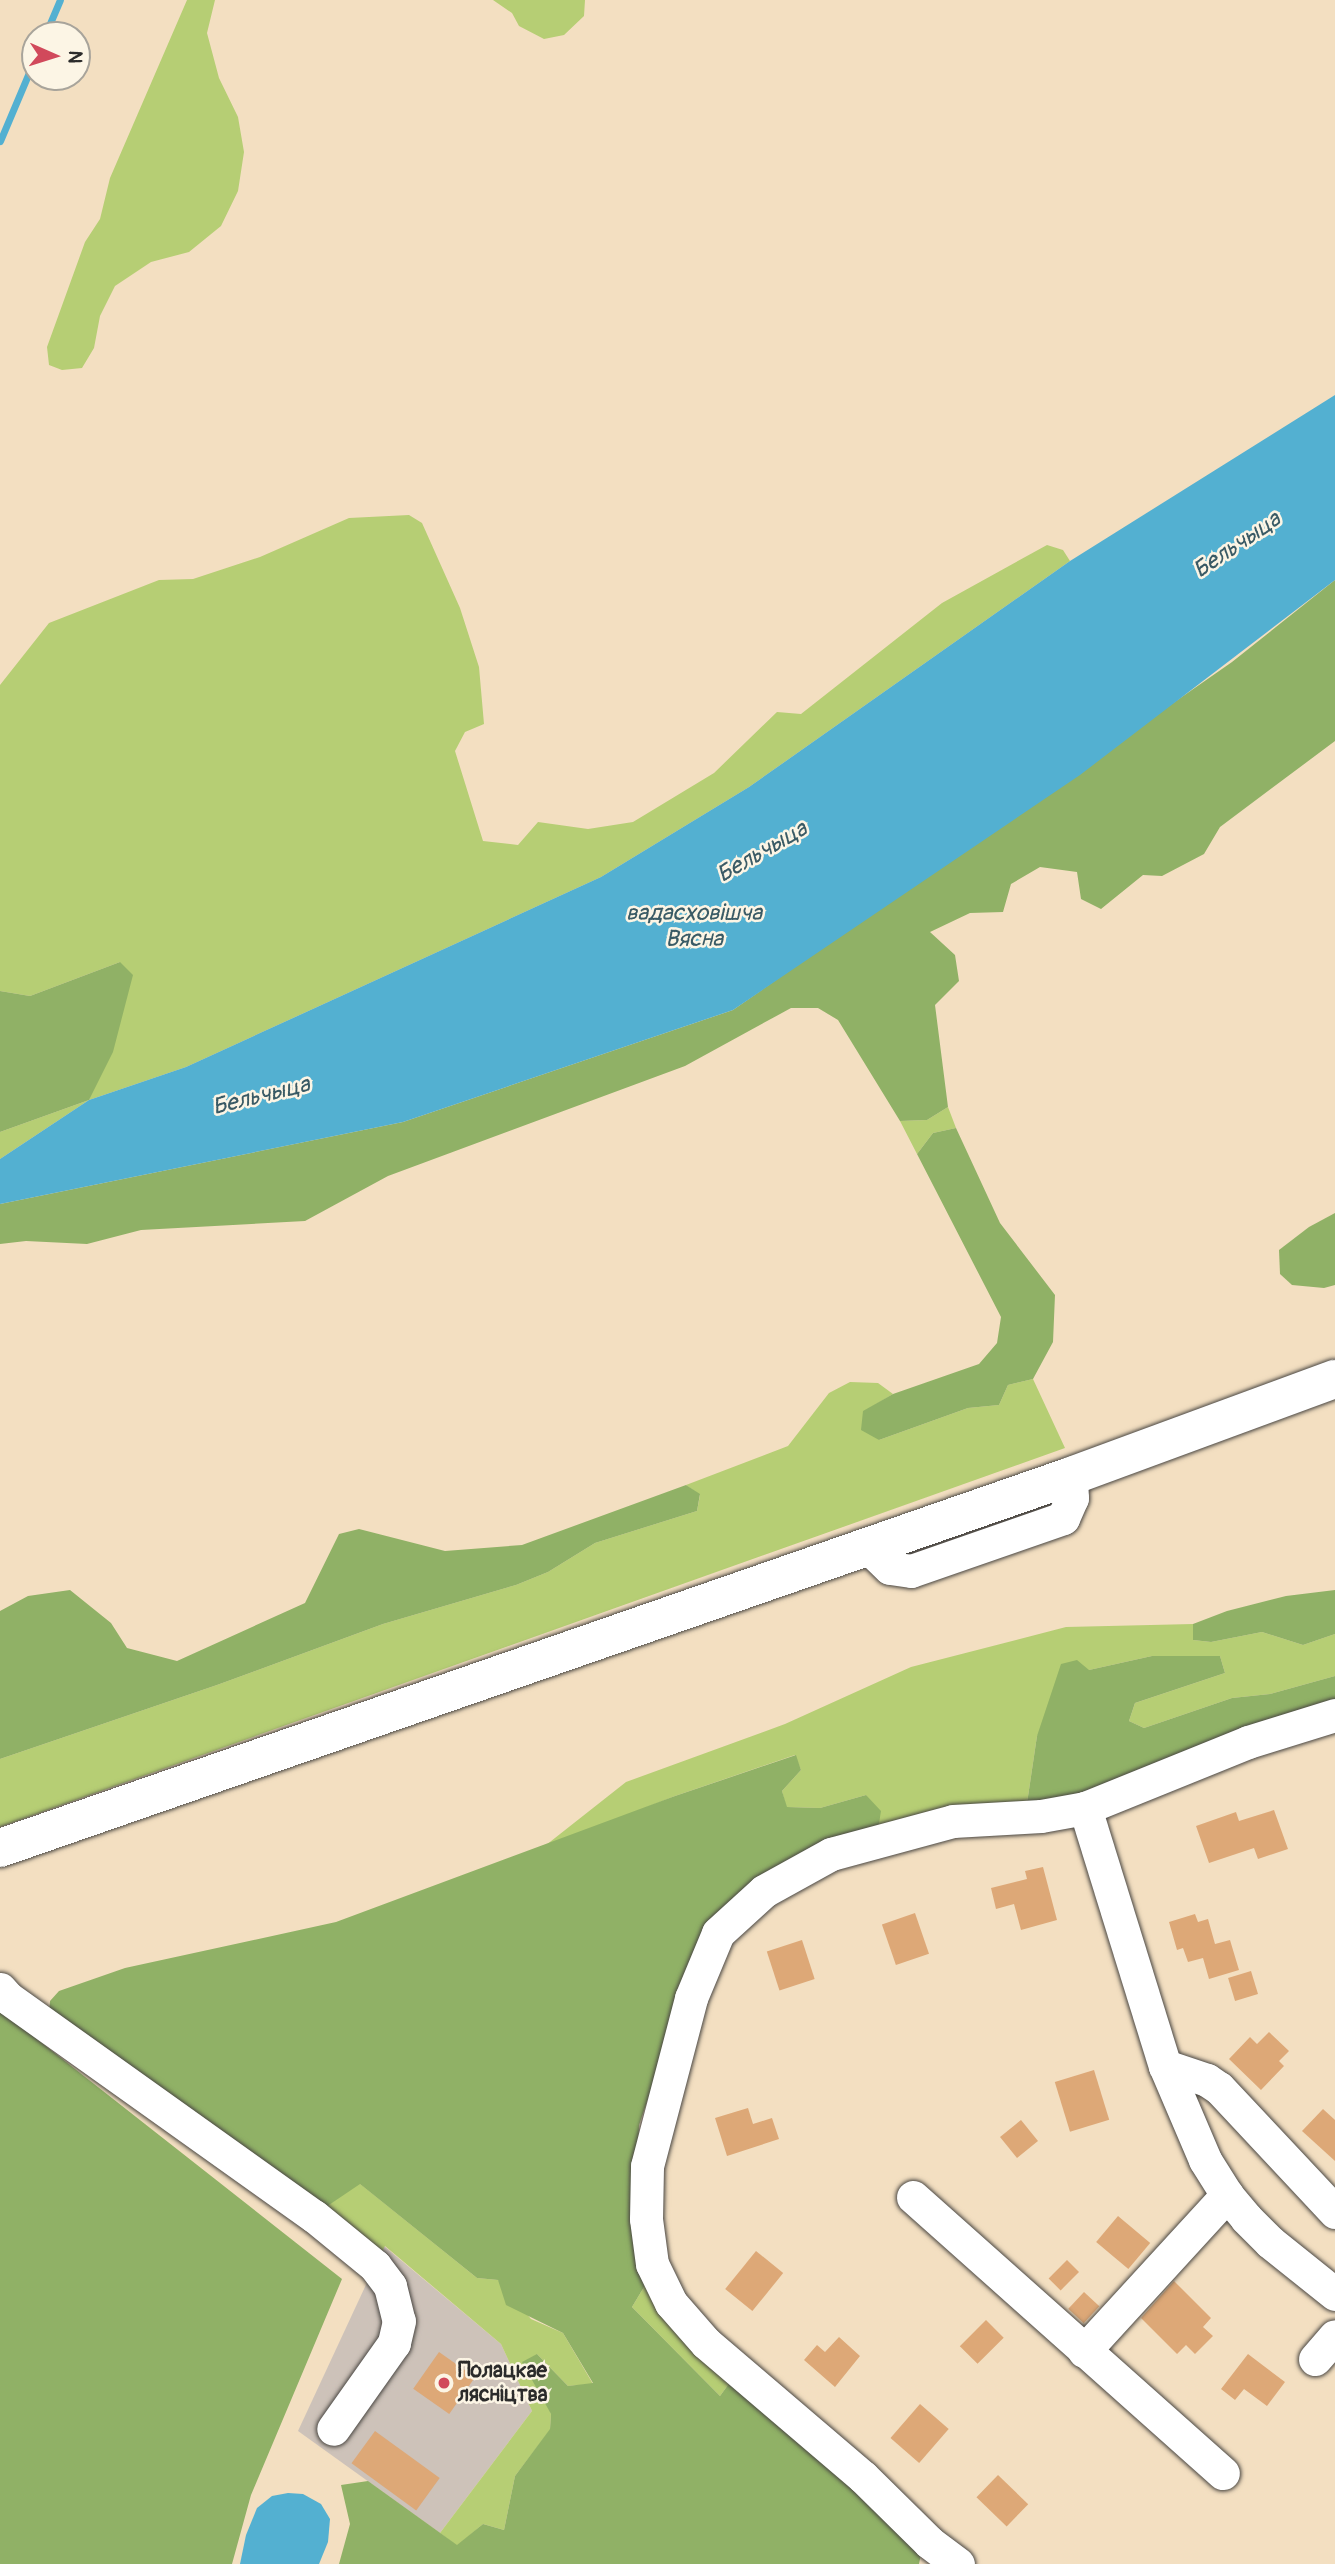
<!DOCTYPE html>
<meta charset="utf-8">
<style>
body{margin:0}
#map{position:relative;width:1335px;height:2564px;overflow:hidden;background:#f3dfc1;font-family:Pangolin,sans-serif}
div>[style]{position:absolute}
.industrial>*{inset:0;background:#cdc2b9}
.green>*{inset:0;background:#b6ce74}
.forest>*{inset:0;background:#90b166}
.water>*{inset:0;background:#53b0d1}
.stream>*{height:7px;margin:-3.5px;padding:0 3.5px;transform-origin:3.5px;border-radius:3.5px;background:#53b0d1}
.building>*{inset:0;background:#dda877;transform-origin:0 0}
.roads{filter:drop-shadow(0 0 2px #494642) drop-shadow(0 0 2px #494642)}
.minor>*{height:33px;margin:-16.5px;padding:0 16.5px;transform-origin:16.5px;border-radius:16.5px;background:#fff}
.major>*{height:38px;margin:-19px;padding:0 19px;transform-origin:19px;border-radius:19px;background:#fff}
.dots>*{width:19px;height:19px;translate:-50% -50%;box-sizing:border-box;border:4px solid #fcf5e5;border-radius:50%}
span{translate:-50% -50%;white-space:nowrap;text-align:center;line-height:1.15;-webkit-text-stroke:5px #fcf5e5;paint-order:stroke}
.poi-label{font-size:21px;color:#2b2b2b;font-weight:700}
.left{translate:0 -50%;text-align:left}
.water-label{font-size:23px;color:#395a65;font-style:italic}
.north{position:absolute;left:21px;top:21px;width:70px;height:70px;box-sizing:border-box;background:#fcf5e5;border:2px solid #a8a49b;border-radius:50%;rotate:93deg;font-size:19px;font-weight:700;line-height:28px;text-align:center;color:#2b2b2b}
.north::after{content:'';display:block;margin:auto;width:24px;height:32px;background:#d1495b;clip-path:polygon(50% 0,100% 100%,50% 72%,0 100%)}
</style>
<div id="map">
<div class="industrial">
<i style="clip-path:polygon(384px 2246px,501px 2344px,532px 2411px,440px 2533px,298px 2431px)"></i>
</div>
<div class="green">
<i style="clip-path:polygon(187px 0,215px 0,207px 33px,219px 78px,238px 117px,244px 152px,238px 191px,221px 226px,189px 252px,151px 262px,115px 286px,100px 316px,94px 348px,82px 368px,62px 370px,49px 365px,47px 347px,85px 242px,100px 219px,110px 178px)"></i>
<i style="clip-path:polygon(493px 0,585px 0,584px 16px,564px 35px,544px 39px,519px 26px,512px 13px)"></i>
<i style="clip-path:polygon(409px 515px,422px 523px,460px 608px,479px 667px,484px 724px,465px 732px,455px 751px,483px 841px,518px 845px,538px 822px,588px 829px,633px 822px,714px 773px,777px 712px,801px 714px,942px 603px,1047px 545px,1063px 550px,1070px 561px,749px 787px,601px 877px,186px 1067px,89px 1100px,0 1159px,0 1132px,89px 1100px,120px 962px,30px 996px,0 991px,0 685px,49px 623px,159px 580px,193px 579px,260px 557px,349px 518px)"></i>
<i style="clip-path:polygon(948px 1107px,956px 1128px,933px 1133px,917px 1154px,900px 1121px,927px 1120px)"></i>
<i style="clip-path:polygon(1033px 1379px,1065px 1448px,0 1827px,0 1759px,217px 1685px,383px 1624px,516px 1585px,548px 1572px,595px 1543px,697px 1511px,700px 1495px,686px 1485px,788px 1446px,829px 1393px,850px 1382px,878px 1383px,893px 1394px,863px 1412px,879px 1440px,968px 1408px,999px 1405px,1008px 1385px)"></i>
<i style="clip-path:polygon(1193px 1624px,1193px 1640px,1211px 1642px,1262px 1632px,1303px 1645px,1335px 1634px,1335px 1676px,1270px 1694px,1232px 1698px,1144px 1728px,1129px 1721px,1135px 1703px,1225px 1673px,1220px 1656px,1152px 1656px,1089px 1670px,1037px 1736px,1026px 1810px,878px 1830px,866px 1795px,820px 1808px,786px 1807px,782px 1791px,801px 1770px,795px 1755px,675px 1796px,541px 1849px,626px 1782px,785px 1724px,911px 1667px,1066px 1627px)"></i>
<i style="clip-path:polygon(359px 2183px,477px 2278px,498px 2280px,531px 2319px,563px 2333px,593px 2384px,568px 2386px,537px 2354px,551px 2414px,550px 2430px,515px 2476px,504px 2530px,483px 2524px,457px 2546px,440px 2533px,532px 2411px,501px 2344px,385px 2246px,379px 2257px,320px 2211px)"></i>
<i style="clip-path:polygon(647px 2282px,733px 2378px,720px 2396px,632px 2307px)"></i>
</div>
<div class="forest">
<i style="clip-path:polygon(1335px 580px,1335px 741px,1220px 827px,1204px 854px,1162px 876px,1143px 875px,1101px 909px,1081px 899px,1077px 872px,1040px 867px,1011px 884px,1003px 912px,970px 913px,930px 932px,955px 955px,959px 981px,935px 1005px,948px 1107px,927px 1120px,900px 1121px,838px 1020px,818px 1008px,791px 1008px,685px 1066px,388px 1176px,305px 1221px,141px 1230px,87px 1244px,26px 1241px,0 1244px,0 1204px,403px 1122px,733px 1010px,1232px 662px)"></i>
<i style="clip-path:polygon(120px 962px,133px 975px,113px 1052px,89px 1100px,0 1132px,0 991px,30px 996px)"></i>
<i style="clip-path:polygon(956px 1128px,1000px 1223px,1055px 1295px,1053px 1342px,1033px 1379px,1008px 1385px,999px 1405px,968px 1408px,879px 1440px,861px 1430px,863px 1411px,893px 1394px,979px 1364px,997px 1343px,1001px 1317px,917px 1154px,933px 1133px)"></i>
<i style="clip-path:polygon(1335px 1213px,1335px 1285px,1324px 1288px,1292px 1285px,1280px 1274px,1279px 1250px,1309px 1227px)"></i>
<i style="clip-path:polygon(686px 1485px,700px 1494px,697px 1511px,595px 1543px,548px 1572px,516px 1585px,383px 1624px,217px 1685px,0 1759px,0 1611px,28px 1596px,70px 1590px,111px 1623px,127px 1648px,177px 1661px,305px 1603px,339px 1534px,359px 1529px,445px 1551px,522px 1545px)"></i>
<i style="clip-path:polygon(1335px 1590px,1335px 1634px,1303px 1645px,1262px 1632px,1211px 1642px,1193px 1640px,1193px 1624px,1227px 1611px,1286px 1596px)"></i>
<i style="clip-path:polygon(1152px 1656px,1220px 1656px,1225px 1673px,1135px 1703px,1129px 1721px,1144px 1728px,1232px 1698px,1270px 1694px,1335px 1676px,1335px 1707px,1083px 1802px,1026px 1810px,1037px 1736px,1061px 1664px,1077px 1660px,1089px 1670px)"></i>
<i style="clip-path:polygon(796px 1755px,801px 1770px,782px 1791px,787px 1807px,820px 1808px,866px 1795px,881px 1811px,878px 1830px,706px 1930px,639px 2125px,636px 2232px,647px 2282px,632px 2307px,720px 2396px,733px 2378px,921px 2554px,919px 2564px,339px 2564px,350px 2524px,341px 2485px,368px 2481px,457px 2545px,483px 2524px,504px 2530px,515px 2476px,550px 2429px,551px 2414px,522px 2362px,537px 2354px,568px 2386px,593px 2383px,563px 2333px,506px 2305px,498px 2280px,477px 2278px,360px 2184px,320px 2211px,49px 2016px,50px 2001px,59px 1991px,125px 1968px,336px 1922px,675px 1796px)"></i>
<i style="clip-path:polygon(0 2010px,342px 2279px,251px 2495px,232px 2564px,0 2564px)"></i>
</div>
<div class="water">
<i style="clip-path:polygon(1335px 395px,1335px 580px,1080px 775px,733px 1010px,403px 1122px,0 1204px,0 1159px,89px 1100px,186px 1067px,601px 877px,749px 787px,1070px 561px)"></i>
<i style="clip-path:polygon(288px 2493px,303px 2494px,321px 2504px,330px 2519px,328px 2542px,319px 2564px,240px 2564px,246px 2535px,257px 2508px,272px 2496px)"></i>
</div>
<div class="stream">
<i style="left:45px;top:35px;width:38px;rotate:-67deg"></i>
<i style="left:0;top:141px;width:90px;rotate:-67.1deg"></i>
</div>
<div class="building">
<i style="clip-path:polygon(1274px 1810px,1288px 1849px,1258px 1859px,1254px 1848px,1209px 1863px,1196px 1826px,1236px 1812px,1239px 1821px)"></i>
<i style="clip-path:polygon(1043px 1867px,1057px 1920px,1021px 1930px,1014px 1904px,996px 1909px,991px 1888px,1027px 1879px,1025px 1871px)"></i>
<i style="left:915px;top:1913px;width:43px;height:35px;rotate:71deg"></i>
<i style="clip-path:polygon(1195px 1914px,1198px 1922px,1208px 1919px,1215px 1944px,1230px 1940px,1239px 1970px,1209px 1979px,1203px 1958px,1188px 1962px,1183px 1948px,1177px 1950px,1169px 1922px)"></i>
<i style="left:802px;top:1940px;width:41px;height:37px;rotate:72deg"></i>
<i style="left:1251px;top:1971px;width:24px;height:24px;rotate:73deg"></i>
<i style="clip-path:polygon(1269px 2032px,1289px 2051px,1279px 2061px,1284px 2066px,1261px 2090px,1229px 2059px,1250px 2037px,1257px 2044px)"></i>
<i style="left:1094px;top:2070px;width:52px;height:41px;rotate:73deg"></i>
<i style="clip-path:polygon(748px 2108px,753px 2124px,772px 2118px,779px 2139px,727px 2156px,715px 2118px)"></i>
<i style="clip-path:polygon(1323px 2109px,1335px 2120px,1335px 2161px,1302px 2131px)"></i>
<i style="left:1021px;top:2120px;width:27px;height:27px;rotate:51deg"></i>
<i style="left:1118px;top:2216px;width:42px;height:34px;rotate:40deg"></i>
<i style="left:756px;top:2251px;width:35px;height:49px;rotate:39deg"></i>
<i style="left:1067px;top:2260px;width:17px;height:26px;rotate:45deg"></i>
<i style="clip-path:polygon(1174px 2281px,1211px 2318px,1203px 2327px,1213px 2336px,1195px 2354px,1186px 2345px,1177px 2354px,1141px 2318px)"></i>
<i style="left:1084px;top:2292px;width:21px;height:23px;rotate:43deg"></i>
<i style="left:986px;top:2320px;width:25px;height:37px;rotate:45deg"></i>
<i style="clip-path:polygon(839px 2337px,860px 2356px,835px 2387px,804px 2360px,817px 2345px,825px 2352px)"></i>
<i style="left:439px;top:2352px;width:44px;height:45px;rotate:35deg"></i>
<i style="clip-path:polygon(1248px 2354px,1285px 2382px,1267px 2406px,1244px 2389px,1235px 2400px,1221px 2389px)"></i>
<i style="left:920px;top:2404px;width:38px;height:45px;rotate:41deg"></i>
<i style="left:375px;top:2431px;width:80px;height:40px;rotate:36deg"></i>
<i style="left:998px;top:2475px;width:42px;height:31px;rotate:44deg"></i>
</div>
<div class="roads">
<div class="minor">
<i style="left:868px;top:1547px;width:30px;rotate:44deg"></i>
<i style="left:890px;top:1568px;width:21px;rotate:8deg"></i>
<i style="left:911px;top:1571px;width:161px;rotate:-19.2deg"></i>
<i style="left:1063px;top:1518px;width:22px;rotate:-66deg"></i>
<i style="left:1072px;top:1498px;width:22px;rotate:-93deg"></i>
<i style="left:1085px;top:1808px;width:270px;rotate:72.8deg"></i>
<i style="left:1165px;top:2066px;width:102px;rotate:66.9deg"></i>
<i style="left:1205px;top:2160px;width:41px;rotate:57.8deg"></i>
<i style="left:1227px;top:2195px;width:30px;rotate:50deg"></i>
<i style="left:1246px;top:2218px;width:34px;rotate:45deg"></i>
<i style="left:1270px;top:2242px;width:83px;rotate:38.7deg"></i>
<i style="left:0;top:1989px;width:12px;rotate:48deg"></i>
<i style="left:8px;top:1998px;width:376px;rotate:35.5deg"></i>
<i style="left:314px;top:2216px;width:79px;rotate:39.3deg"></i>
<i style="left:375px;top:2266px;width:25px;rotate:53deg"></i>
<i style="left:390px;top:2286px;width:36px;rotate:76deg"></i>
<i style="left:399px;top:2321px;width:23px;rotate:103deg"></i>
<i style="left:394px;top:2343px;width:105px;rotate:125.3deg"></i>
<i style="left:1165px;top:2066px;width:44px;rotate:18.4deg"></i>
<i style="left:1207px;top:2080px;width:14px;rotate:34deg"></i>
<i style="left:1219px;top:2088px;width:170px;rotate:46.9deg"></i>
<i style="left:913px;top:2197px;width:415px;rotate:41.7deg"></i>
<i style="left:1084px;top:2351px;width:212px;rotate:-47.5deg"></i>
<i style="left:1315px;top:2359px;width:30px;rotate:-49deg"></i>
<i style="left:958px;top:2564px;width:36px;rotate:-143deg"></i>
<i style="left:929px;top:2542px;width:93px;rotate:-135.4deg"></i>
<i style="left:863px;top:2477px;width:206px;rotate:-139.5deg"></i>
<i style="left:706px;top:2343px;width:53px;rotate:-131.2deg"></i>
<i style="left:671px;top:2303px;width:43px;rotate:-116deg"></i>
<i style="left:652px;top:2264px;width:45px;rotate:-97.6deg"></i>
<i style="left:646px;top:2219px;width:53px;rotate:-88.9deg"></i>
<i style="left:647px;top:2166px;width:174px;rotate:-75.3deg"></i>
<i style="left:691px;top:1998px;width:70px;rotate:-67.4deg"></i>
<i style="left:718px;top:1933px;width:62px;rotate:-42.4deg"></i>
<i style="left:764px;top:1891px;width:77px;rotate:-28.9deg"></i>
<i style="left:831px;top:1854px;width:126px;rotate:-15.1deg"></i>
<i style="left:953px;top:1821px;width:88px;rotate:-3.3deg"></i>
<i style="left:1041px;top:1816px;width:45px;rotate:-10.3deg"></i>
<i style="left:1085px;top:1808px;width:176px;rotate:-22deg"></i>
<i style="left:1248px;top:1742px;width:91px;rotate:-17.2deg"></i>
</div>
<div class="major">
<i style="left:0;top:1848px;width:1134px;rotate:-19.15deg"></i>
<i style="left:1071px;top:1476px;width:281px;rotate:-20.2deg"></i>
</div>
</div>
<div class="dots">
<i style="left:444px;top:2383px;background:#d1495b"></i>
</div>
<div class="poi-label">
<span class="left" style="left:458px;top:2383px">Полацкае<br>лясніцтва</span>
</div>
<div class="water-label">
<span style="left:1237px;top:545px;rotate:-34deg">Бельчыца</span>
<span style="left:762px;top:852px;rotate:-30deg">Бельчыца</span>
<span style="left:694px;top:926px">вадасховішча<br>Вясна</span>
<span style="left:261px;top:1096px;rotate:-14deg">Бельчыца</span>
</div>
<div class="north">N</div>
</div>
